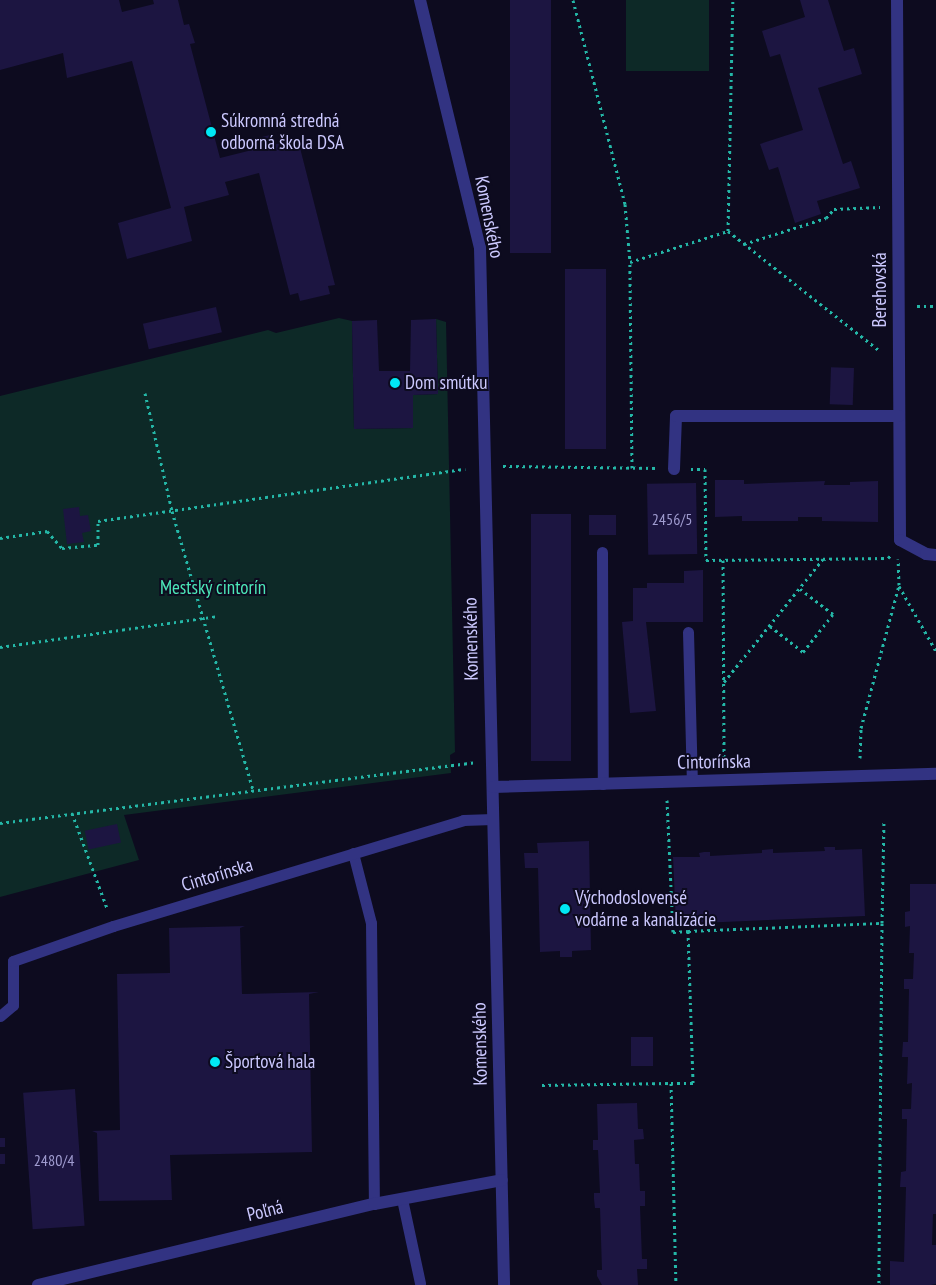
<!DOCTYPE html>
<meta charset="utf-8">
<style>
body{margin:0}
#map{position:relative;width:936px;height:1285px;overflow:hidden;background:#0d0b1f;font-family:"PT Sans Narrow",sans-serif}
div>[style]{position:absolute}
.green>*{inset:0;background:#0d2927;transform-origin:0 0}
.building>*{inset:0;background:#1c1541;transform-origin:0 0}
.path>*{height:3px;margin-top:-1.5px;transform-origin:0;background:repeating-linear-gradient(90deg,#24b7a7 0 2.5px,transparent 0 6.5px)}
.service>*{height:11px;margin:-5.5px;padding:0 5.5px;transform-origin:5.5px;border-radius:5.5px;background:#323382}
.minor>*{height:12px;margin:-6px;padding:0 6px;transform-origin:6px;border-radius:6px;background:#323382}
.dots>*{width:14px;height:14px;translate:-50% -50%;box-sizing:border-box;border:2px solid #0d0b1f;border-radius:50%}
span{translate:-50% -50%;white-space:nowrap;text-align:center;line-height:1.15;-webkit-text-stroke:4px #0d0b1f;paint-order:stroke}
.number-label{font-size:16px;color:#a09cd0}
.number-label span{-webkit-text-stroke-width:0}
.poi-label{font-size:19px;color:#ccc9ff}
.left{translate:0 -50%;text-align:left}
.street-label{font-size:19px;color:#ccc9ff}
.park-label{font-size:19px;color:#4ce7b8}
</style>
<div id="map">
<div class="green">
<i style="left:626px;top:0;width:83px;height:71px"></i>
<i style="clip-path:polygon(339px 318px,352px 321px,354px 429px,413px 428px,413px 395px,438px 394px,436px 319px,446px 322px,455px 752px,450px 755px,451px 773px,124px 815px,139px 860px,0 897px,0 396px,268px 330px,276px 333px)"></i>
</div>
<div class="building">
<i style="clip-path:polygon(0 0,119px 0,122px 12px,154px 4px,153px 0,178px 0,184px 25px,189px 24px,195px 43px,190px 44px,220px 158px,256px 149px,254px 139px,270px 135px,273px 145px,300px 138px,298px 140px,335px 285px,328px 286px,330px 294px,300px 301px,298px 293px,290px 295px,259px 173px,225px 182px,229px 195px,184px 207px,192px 241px,127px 259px,118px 223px,171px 208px,132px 61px,67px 78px,63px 53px,0 70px)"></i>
<i style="left:510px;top:0;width:41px;height:253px"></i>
<i style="clip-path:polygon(800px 0,828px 0,844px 51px,854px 48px,862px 74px,818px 88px,843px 164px,851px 161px,860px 188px,817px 201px,821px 214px,795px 223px,778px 167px,769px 170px,760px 144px,803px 130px,780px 54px,770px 57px,762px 31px,805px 17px)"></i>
<i style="left:565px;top:269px;width:41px;height:180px"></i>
<i style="left:216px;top:307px;width:26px;height:75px;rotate:77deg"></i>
<i style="clip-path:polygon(436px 319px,438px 394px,413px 395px,413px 428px,354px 429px,352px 321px,377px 320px,379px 371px,410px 371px,411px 320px)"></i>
<i style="left:854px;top:368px;width:37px;height:23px;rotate:92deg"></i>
<i style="clip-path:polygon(715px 480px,744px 480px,744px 484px,825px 481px,824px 485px,850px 485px,850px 482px,878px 481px,878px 522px,822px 521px,822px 517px,798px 517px,798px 521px,742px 521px,742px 516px,715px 517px)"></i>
<i style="left:696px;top:483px;width:71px;height:49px;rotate:89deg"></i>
<i style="clip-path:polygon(79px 507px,80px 516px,88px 515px,91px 531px,82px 533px,84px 542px,67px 544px,63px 509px)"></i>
<i style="left:531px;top:514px;width:40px;height:247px"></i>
<i style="left:616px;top:515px;width:20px;height:27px;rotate:90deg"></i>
<i style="clip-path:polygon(703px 570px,703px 622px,646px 622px,656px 711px,630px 713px,622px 622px,633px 621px,633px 588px,647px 588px,647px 583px,684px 583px,684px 571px)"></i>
<i style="left:117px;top:824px;width:19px;height:33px;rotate:78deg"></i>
<i style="clip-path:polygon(589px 841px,591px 950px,572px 951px,572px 957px,560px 957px,560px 951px,540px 952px,538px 868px,525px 868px,524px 853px,538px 853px,537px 843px)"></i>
<i style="clip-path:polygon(824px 847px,835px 847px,835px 850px,862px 849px,865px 916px,676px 924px,673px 857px,700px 857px,699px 853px,704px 852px,710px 852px,710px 856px,762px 853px,762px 850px,773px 849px,773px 853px,825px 851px)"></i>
<i style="clip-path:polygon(910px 884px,936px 884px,936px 1214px,933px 1214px,932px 1245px,936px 1245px,936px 1284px,931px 1285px,890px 1285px,890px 1261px,904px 1262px,906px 1187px,900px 1187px,901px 1172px,906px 1171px,907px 1119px,902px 1119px,902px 1109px,911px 1109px,912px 1083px,907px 1084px,908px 1057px,902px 1057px,903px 1042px,908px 1042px,909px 989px,904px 989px,904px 979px,913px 979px,914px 953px,909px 953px,910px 926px,905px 927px,905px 912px,910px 911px)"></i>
<i style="clip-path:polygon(245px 926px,240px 928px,242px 994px,319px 992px,309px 994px,312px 1152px,170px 1155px,172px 1200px,99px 1201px,97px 1133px,92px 1131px,120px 1130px,117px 974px,170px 973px,169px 928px)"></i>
<i style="left:631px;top:1037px;width:22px;height:29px"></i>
<i style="left:75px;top:1089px;width:137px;height:52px;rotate:86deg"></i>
<i style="clip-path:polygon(637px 1103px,638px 1129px,643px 1129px,644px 1139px,634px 1140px,635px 1164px,639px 1164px,640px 1191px,645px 1191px,645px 1206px,640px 1206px,642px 1259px,647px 1259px,647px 1269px,637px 1269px,638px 1285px,602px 1285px,597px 1276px,597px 1270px,602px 1270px,600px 1208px,595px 1208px,594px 1199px,594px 1193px,600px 1193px,598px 1150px,593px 1150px,593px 1140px,598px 1140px,597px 1104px)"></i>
<i style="left:0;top:1138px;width:5px;height:9px"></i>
<i style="left:0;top:1154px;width:5px;height:10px"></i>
</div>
<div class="path">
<i style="left:573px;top:0;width:211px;rotate:75.7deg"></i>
<i style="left:625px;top:204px;width:58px;rotate:85.1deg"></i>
<i style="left:728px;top:231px;width:194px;rotate:38.3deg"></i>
<i style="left:744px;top:244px;width:86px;rotate:-17.6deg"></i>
<i style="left:826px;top:218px;width:12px;rotate:-48deg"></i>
<i style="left:834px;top:209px;width:46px;rotate:-2.5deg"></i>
<i style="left:917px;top:306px;width:19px"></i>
<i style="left:145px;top:393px;width:121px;rotate:77.1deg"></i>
<i style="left:172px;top:511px;width:291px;rotate:73.8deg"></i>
<i style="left:503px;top:466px;width:154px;rotate:0.7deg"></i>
<i style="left:632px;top:468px;width:206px;rotate:-90.6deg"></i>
<i style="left:630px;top:262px;width:103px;rotate:-17.6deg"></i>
<i style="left:728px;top:231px;width:231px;rotate:-88.8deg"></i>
<i style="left:691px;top:469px;width:14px"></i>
<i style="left:705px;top:469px;width:91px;rotate:89.4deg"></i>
<i style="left:706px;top:560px;width:182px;rotate:-0.6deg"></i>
<i style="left:888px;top:558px;width:4px;rotate:-45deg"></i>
<i style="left:0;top:538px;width:48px;rotate:-8.5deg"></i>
<i style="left:47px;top:531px;width:23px;rotate:49deg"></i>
<i style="left:62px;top:548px;width:36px;rotate:-5deg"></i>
<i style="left:98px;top:545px;width:24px;rotate:-90deg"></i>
<i style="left:98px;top:521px;width:371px;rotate:-8.1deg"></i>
<i style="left:723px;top:560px;width:202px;rotate:89.7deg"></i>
<i style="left:899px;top:586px;width:75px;rotate:60.4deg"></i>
<i style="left:770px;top:626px;width:42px;rotate:38.2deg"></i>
<i style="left:803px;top:652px;width:48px;rotate:-51.7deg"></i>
<i style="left:833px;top:614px;width:43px;rotate:-142.6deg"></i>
<i style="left:0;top:647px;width:221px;rotate:-8.1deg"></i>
<i style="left:724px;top:682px;width:158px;rotate:-51.2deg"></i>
<i style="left:860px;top:758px;width:30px;rotate:-88deg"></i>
<i style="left:861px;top:728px;width:148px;rotate:-75.1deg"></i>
<i style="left:899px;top:585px;width:26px;rotate:-92deg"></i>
<i style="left:667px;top:800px;width:132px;rotate:87.4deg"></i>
<i style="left:673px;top:932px;width:15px;rotate:-4deg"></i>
<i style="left:688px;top:931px;width:152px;rotate:88.1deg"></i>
<i style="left:693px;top:1083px;width:22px;rotate:180deg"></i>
<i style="left:72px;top:813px;width:101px;rotate:69.8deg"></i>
<i style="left:0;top:823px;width:477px;rotate:-7.3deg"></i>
<i style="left:882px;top:923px;width:102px;rotate:-88.9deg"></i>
<i style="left:688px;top:931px;width:194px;rotate:-2.4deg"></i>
<i style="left:882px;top:923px;width:362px;rotate:90.5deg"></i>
<i style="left:542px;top:1085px;width:129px;rotate:-0.9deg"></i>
<i style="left:671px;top:1083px;width:202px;rotate:88.6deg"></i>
</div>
<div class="service">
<i style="left:602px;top:552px;width:232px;rotate:89.8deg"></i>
<i style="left:688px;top:632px;width:149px;rotate:88.5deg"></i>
<i style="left:353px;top:853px;width:72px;rotate:75.6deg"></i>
<i style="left:371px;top:923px;width:281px;rotate:89.4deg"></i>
<i style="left:0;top:1016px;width:17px;rotate:-40deg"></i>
<i style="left:13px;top:1005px;width:44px;rotate:-90deg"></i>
<i style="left:13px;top:961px;width:106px;rotate:-19.3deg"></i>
<i style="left:113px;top:926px;width:366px;rotate:-16.8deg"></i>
<i style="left:463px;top:820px;width:30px;rotate:-2deg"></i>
<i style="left:402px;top:1199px;width:86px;rotate:77.9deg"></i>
</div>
<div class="minor">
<i style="left:420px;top:0;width:255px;rotate:76.4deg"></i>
<i style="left:480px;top:248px;width:1037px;rotate:88.67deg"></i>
<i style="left:897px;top:0;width:540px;rotate:89.68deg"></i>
<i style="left:900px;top:540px;width:30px;rotate:28deg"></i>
<i style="left:926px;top:554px;width:10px;rotate:6deg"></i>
<i style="left:674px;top:469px;width:53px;rotate:-87.8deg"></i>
<i style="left:676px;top:416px;width:223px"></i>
<i style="left:493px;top:787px;width:443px;rotate:-1.7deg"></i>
<i style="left:38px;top:1285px;width:346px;rotate:-13.6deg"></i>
<i style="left:374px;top:1204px;width:130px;rotate:-10.6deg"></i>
</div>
<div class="dots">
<i style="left:211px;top:132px;background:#00e8f4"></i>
<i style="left:395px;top:383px;background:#00e8f4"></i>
<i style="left:565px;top:909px;background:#00e8f4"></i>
<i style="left:215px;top:1062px;background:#00e8f4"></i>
</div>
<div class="number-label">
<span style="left:672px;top:519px">2456/5</span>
<span style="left:54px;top:1160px">2480/4</span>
</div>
<div class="poi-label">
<span class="left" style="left:221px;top:132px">Súkromná stredná<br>odborná škola DSA</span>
<span class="left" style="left:405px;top:383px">Dom smútku</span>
<span class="left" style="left:575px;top:909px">Východoslovensé<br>vodárne a kanalizácie</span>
<span class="left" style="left:225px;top:1062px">Športová hala</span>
</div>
<div class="street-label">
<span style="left:489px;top:217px;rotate:79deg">Komenského</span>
<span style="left:880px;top:290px;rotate:-90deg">Berehovská</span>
<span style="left:471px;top:639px;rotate:-91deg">Komenského</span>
<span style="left:714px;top:762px;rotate:-1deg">Cintorínska</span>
<span style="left:217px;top:875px;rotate:-17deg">Cintorínska</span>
<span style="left:480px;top:1044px;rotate:-91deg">Komenského</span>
<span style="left:265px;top:1211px;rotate:-14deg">Poľná</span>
</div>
<div class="park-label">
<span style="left:213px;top:588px">Mestský cintorín</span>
</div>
</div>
